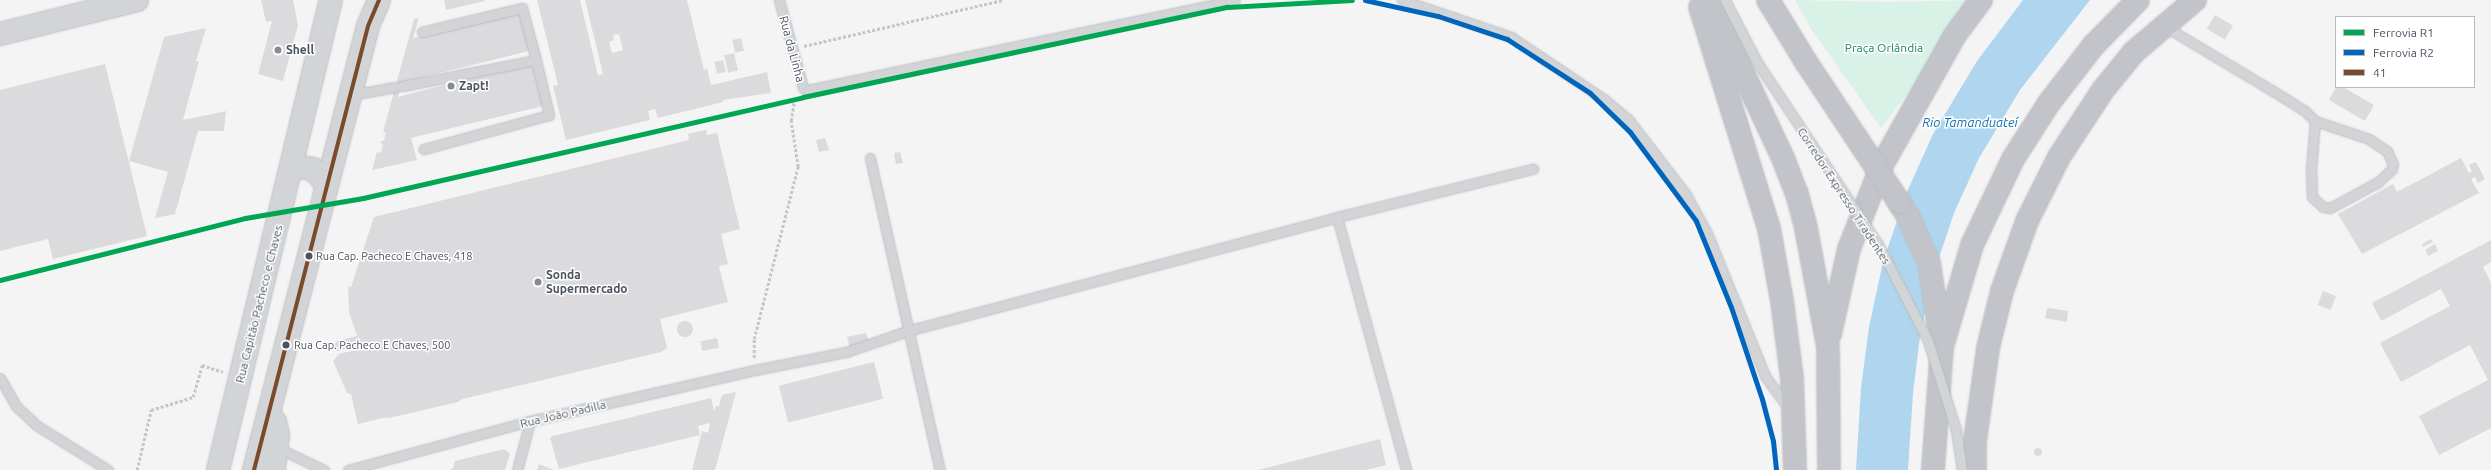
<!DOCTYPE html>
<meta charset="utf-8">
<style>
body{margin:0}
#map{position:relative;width:2491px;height:470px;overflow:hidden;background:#f4f4f4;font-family:Ubuntu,sans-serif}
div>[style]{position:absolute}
.green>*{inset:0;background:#d9f2e7}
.water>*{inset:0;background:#afd6ee}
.building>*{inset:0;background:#dbdbdd;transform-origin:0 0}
.round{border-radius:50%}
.path>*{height:2.5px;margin-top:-1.25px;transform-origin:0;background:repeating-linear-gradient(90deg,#bec9c8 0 3px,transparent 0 5px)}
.roads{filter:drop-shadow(0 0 1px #b9bcc3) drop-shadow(0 0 1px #b9bcc3)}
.lane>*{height:9px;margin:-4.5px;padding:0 4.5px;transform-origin:4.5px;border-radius:4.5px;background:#d2d4d6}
.secondary>*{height:22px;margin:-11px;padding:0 11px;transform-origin:11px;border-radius:11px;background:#d3d4d7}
.highway>*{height:22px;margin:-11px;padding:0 11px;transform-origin:11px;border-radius:11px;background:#c2c4ca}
.bridges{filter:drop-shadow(0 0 1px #b9bcc3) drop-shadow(0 0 1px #b9bcc3)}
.lane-bridge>*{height:9px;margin:-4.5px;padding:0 4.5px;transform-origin:4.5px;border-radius:4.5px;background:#d2d4d6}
.highway-bridge>*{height:22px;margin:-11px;padding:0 11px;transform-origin:11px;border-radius:11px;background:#c2c4ca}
.bus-1>*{height:4px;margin:-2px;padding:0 2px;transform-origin:2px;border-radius:2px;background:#7a4b2a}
.rail-1>*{height:5px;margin:-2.5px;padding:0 2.5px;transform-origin:2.5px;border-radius:2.5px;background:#00a651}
.rail-2>*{height:5px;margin:-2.5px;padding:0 2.5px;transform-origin:2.5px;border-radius:2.5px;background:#0065bd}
.dots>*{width:11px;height:11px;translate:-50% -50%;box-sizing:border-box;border:2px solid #fff;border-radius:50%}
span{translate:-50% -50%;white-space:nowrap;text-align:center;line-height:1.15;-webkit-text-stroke:3px #fff;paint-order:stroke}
.bus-label{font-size:11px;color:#4a5260}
.left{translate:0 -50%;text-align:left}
.park-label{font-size:12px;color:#198361}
.street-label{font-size:12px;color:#4a5260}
.poi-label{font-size:12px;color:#4a5260;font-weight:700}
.water-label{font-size:13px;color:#0f71af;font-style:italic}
.legend{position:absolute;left:2335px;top:16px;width:140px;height:72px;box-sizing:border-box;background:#fff;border:1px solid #b7babf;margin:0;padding:5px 7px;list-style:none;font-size:12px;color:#4a5260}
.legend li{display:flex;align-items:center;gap:8px;height:20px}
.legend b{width:20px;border:1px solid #b7babf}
</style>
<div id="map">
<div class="green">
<i style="clip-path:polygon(1795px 0,1889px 2px,1975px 0,1936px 57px,1881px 128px,1811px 29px)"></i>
</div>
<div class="water">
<i style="clip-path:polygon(2023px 0,2090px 0,2020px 90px,1979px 158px,1954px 213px,1933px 276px,1920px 336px,1913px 393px,1908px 470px,1856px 470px,1861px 388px,1869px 327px,1883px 262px,1906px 194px,1933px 134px,1977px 61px)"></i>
</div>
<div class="building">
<i style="clip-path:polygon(261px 0,293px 0,298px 25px,283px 81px,258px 74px,272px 21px,266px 22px)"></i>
<i style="clip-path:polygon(444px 0,485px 0,485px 1px,446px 10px)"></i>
<i style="clip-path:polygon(evenodd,537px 0,580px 0,598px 75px,603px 74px,585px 0,687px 0,704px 70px,707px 69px,711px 85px,767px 72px,771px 93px,723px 100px,723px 102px,658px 118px,655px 109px,648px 111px,650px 120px,566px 140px,553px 86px,558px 85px,537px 0,619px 34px,623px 50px,612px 53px,609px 42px,614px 40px,613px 35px,619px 34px)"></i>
<i style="clip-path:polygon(519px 11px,529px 51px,402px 82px,398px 97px,532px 62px,543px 106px,411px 138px,417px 160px,372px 170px,377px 152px,381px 153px,383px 145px,380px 142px,384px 140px,386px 132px,383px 132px,414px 19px,419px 18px,413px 38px)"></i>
<i style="left:2215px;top:15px;width:21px;height:16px;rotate:31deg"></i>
<i style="clip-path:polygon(206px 28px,196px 61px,199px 61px,183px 120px,226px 111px,224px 131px,198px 131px,175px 214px,155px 218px,168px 172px,129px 161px,164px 37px)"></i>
<i style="left:741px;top:38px;width:13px;height:9px;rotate:77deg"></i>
<i style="left:734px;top:53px;width:18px;height:10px;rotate:77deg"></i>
<i style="left:723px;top:60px;width:12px;height:9px;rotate:76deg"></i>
<i style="clip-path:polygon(105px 64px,147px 236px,53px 259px,48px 239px,0 251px,0 90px)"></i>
<i style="clip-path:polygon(2336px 87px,2343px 87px,2374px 105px,2365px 121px,2329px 100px)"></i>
<i style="clip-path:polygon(706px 130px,707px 135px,717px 133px,740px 229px,721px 234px,728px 264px,719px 266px,728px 302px,660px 319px,667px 348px,661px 352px,462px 399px,458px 402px,389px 418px,382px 418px,358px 424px,351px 394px,347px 393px,333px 361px,339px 354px,363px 348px,361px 346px,337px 351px,334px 345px,337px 341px,357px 336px,349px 312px,348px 286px,351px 287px,374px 217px,689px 140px,688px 134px)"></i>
<i style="clip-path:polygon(825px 138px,829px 150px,819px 152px,816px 140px)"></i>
<i style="clip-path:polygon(900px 152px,903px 163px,896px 164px,894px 153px)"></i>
<i style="clip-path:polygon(2461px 158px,2469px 173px,2472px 171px,2469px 165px,2476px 162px,2485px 179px,2478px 183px,2475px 177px,2471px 179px,2479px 193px,2362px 254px,2338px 214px,2393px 184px,2397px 192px)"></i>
<i style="clip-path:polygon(2431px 239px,2433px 242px,2423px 247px,2422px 244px)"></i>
<i style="clip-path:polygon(2491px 240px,2491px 262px,2483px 267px,2491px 283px,2491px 428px,2439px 455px,2419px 416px,2488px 380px,2470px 345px,2401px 382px,2380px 343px,2450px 306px,2441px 289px,2381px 321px,2372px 303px)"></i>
<i style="clip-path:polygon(2435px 244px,2438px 251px,2428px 256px,2425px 250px)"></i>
<i style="left:2323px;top:291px;width:14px;height:15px;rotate:21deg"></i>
<i style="clip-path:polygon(2049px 308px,2068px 311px,2067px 322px,2045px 318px,2047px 309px)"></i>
<i class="round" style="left:677px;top:321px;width:16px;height:16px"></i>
<i style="clip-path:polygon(866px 333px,869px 342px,850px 348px,847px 337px)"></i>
<i style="left:717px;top:338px;width:10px;height:17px;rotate:79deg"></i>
<i style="left:874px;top:362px;width:38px;height:98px;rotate:76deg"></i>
<i style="clip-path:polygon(736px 392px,715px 470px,692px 470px,702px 431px,708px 433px,710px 423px,698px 426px,700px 435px,559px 469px,550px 438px,553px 436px,711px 398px,714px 411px,716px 406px,719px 406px,722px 395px)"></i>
<i style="clip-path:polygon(1380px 439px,1386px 465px,1366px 470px,1258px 470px)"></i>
<i class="round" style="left:2034px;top:448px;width:8px;height:8px"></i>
<i style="clip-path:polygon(504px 449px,510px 454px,505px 470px,450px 470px,453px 468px,455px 461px)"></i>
<i style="clip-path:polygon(539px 464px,554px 470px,537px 470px)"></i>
</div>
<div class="path">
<i style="left:804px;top:46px;width:204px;rotate:-13deg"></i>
<i style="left:754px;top:358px;width:19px;rotate:-90deg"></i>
<i style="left:754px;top:339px;width:178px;rotate:-75.7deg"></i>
<i style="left:798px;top:167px;width:47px;rotate:-98.7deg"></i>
<i style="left:791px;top:121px;width:24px;rotate:-81deg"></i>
<i style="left:137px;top:470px;width:62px;rotate:-76.9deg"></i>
<i style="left:151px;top:410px;width:44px;rotate:-17.2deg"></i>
<i style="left:193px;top:397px;width:33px;rotate:-74deg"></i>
<i style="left:202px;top:365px;width:22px;rotate:18deg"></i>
</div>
<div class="roads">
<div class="lane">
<i style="left:779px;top:0;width:91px;rotate:74.7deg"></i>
<i style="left:803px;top:88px;width:5px;rotate:22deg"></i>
<i style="left:808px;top:90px;width:436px;rotate:-11.9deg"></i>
<i style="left:1402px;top:0;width:115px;rotate:18.7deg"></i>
<i style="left:1511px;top:37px;width:113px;rotate:33.8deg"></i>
<i style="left:1605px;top:100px;width:30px;rotate:40deg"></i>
<i style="left:1628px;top:119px;width:93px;rotate:52.4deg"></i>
<i style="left:1685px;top:193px;width:46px;rotate:61.2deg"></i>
<i style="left:1707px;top:233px;width:154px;rotate:67.9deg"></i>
<i style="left:1765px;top:376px;width:41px;rotate:54deg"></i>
<i style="left:2164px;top:26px;width:127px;rotate:30.8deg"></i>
<i style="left:2273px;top:91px;width:38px;rotate:32deg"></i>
<i style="left:2305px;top:111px;width:14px;rotate:45deg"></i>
<i style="left:2315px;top:121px;width:57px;rotate:18.4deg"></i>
<i style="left:2369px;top:139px;width:22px;rotate:34deg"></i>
<i style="left:2387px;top:151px;width:14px;rotate:65deg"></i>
<i style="left:2393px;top:164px;width:5px;rotate:101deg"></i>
<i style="left:2392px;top:169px;width:19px;rotate:137deg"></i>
<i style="left:2378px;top:182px;width:55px;rotate:151.6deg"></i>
<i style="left:2330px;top:208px;width:7px;rotate:-172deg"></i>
<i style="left:2323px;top:207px;width:15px;rotate:-138deg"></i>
<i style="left:2312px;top:197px;width:28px;rotate:-92deg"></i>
<i style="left:2311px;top:169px;width:48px;rotate:-85.2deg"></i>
<i style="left:422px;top:32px;width:103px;rotate:-13.5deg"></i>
<i style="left:522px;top:8px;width:54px;rotate:74.9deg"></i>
<i style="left:402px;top:86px;width:136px;rotate:-11deg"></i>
<i style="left:536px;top:60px;width:57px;rotate:76.7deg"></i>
<i style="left:549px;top:115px;width:130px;rotate:164.8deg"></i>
<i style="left:351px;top:95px;width:45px;rotate:-10.3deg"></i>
<i style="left:870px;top:158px;width:320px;rotate:77.4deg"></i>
<i style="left:1337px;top:217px;width:262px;rotate:74.7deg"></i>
<i style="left:0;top:378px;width:34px;rotate:60deg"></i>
<i style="left:17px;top:407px;width:26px;rotate:43deg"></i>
<i style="left:36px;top:425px;width:85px;rotate:32deg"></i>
<i style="left:278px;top:448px;width:51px;rotate:25.6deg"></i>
<i style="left:348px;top:470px;width:188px;rotate:-15.1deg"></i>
<i style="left:530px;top:421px;width:231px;rotate:-12.8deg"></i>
<i style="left:755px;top:370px;width:93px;rotate:-11.2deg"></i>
<i style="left:846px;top:352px;width:65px;rotate:-19deg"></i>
<i style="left:907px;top:331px;width:445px;rotate:-14.8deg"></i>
<i style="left:1337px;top:217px;width:202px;rotate:-13.8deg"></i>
<i style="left:517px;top:470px;width:51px;rotate:-75.1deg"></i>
</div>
<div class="secondary">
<i style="left:0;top:34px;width:141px;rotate:-13.9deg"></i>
<i style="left:292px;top:166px;width:21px;rotate:8deg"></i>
<i style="left:313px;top:169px;width:21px;rotate:49deg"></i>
<i style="left:269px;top:413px;width:11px;rotate:56deg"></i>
<i style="left:275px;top:422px;width:13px;rotate:77deg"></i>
<i style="left:278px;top:435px;width:35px;rotate:97deg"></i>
<i style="left:218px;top:470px;width:483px;rotate:-76.5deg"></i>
<i style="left:254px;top:470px;width:458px;rotate:-75.6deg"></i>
<i style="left:368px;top:26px;width:28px;rotate:-67deg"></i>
</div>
<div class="highway">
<i style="left:1709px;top:0;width:174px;rotate:64.9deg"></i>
<i style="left:1783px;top:158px;width:39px;rotate:69deg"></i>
<i style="left:1797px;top:194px;width:35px;rotate:75deg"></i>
<i style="left:1806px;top:228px;width:121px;rotate:79.5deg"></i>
<i style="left:1828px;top:347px;width:123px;rotate:89.5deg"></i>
<i style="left:1700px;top:7px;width:232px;rotate:72.7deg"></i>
<i style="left:1769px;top:228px;width:74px;rotate:79.9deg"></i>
<i style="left:1782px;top:301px;width:78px;rotate:82.6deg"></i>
<i style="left:1792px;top:378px;width:92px;rotate:88.1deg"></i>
<i style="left:1899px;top:202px;width:19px;rotate:58deg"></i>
<i style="left:1909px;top:218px;width:49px;rotate:66deg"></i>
<i style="left:1929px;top:263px;width:85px;rotate:81.2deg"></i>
<i style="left:1942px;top:347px;width:123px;rotate:94.2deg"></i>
<i style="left:1830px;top:334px;width:87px;rotate:-77.4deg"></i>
<i style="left:1849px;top:249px;width:90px;rotate:-68.6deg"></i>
<i style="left:1882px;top:165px;width:149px;rotate:-60.7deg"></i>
<i style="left:1955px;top:35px;width:44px;rotate:-53.4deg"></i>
<i style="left:1942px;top:347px;width:106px;rotate:-73.6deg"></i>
<i style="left:1972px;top:245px;width:95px;rotate:-64.5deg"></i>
<i style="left:2013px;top:159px;width:67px;rotate:-57.3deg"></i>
<i style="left:2049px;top:103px;width:72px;rotate:-52.3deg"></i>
<i style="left:2093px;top:46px;width:64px;rotate:-45.6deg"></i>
<i style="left:1975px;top:470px;width:29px;rotate:-90deg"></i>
<i style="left:1975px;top:441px;width:94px;rotate:-82deg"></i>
<i style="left:1988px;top:348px;width:59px;rotate:-76.2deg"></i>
<i style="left:2002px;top:291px;width:74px;rotate:-70.3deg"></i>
<i style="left:2027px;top:221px;width:72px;rotate:-63.4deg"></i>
<i style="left:2059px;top:157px;width:80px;rotate:-56.7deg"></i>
<i style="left:2103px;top:90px;width:49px;rotate:-50.8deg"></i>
<i style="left:2134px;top:52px;width:80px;rotate:-40.4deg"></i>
</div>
</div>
<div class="bridges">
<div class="lane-bridge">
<i style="left:1725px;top:0;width:70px;rotate:62.7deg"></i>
<i style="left:1757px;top:62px;width:219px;rotate:56.4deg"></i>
<i style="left:1878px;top:244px;width:109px;rotate:62.7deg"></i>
<i style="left:1928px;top:341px;width:93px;rotate:72.5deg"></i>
<i style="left:1956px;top:430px;width:40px;rotate:81.5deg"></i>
</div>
<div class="highway-bridge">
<i style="left:1768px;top:0;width:73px;rotate:58.5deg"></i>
<i style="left:1806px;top:62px;width:168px;rotate:56.4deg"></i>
</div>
</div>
<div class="bus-1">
<i style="left:254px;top:470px;width:458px;rotate:-75.6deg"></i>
<i style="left:368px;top:26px;width:28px;rotate:-67deg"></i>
</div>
<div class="rail-1">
<i style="left:0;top:280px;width:253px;rotate:-14.2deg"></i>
<i style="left:245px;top:218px;width:120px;rotate:-9.6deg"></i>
<i style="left:363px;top:198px;width:451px;rotate:-12.9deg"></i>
<i style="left:803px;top:97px;width:434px;rotate:-12deg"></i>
<i style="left:1228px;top:7px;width:124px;rotate:-3.2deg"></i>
</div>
<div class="rail-2">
<i style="left:1365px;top:0;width:75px;rotate:12.4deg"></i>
<i style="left:1438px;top:16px;width:73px;rotate:18.4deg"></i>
<i style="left:1507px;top:39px;width:99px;rotate:33deg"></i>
<i style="left:1590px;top:93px;width:56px;rotate:44.3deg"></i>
<i style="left:1630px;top:132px;width:111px;rotate:53.4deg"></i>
<i style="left:1696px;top:221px;width:93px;rotate:67.9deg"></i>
<i style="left:1731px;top:307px;width:97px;rotate:71.4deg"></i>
<i style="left:1762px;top:399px;width:43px;rotate:75.3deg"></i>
<i style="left:1773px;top:441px;width:29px;rotate:84deg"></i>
</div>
<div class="dots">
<i style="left:278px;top:50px;background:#868b94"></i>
<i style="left:451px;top:86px;background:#868b94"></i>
<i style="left:309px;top:256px;background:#4a5260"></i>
<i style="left:538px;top:282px;background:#868b94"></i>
<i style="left:286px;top:345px;background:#4a5260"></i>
</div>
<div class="bus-label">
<span class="left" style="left:316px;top:256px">Rua Cap. Pacheco E Chaves, 418</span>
<span class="left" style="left:294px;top:345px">Rua Cap. Pacheco E Chaves, 500</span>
</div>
<div class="park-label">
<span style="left:1884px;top:48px">Praça Orlândia</span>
</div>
<div class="street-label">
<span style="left:792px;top:49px;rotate:75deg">Rua da Linha</span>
<span style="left:1844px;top:196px;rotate:57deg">Corredor Expresso Tiradentes</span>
<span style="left:259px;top:304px;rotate:-76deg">Rua Capitão Pacheco e Chaves</span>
<span style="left:563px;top:414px;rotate:-13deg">Rua João Padilla</span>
</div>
<div class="poi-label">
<span class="left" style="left:286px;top:50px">Shell</span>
<span class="left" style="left:459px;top:86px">Zapt!</span>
<span class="left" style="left:546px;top:282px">Sonda<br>Supermercado</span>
</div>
<div class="water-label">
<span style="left:1970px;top:122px">Rio Tamanduateí</span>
</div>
<ul class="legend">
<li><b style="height:5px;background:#00a651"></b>Ferrovia R1</li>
<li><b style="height:5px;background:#0065bd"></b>Ferrovia R2</li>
<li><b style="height:5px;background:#7a4b2a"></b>41</li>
</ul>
</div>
